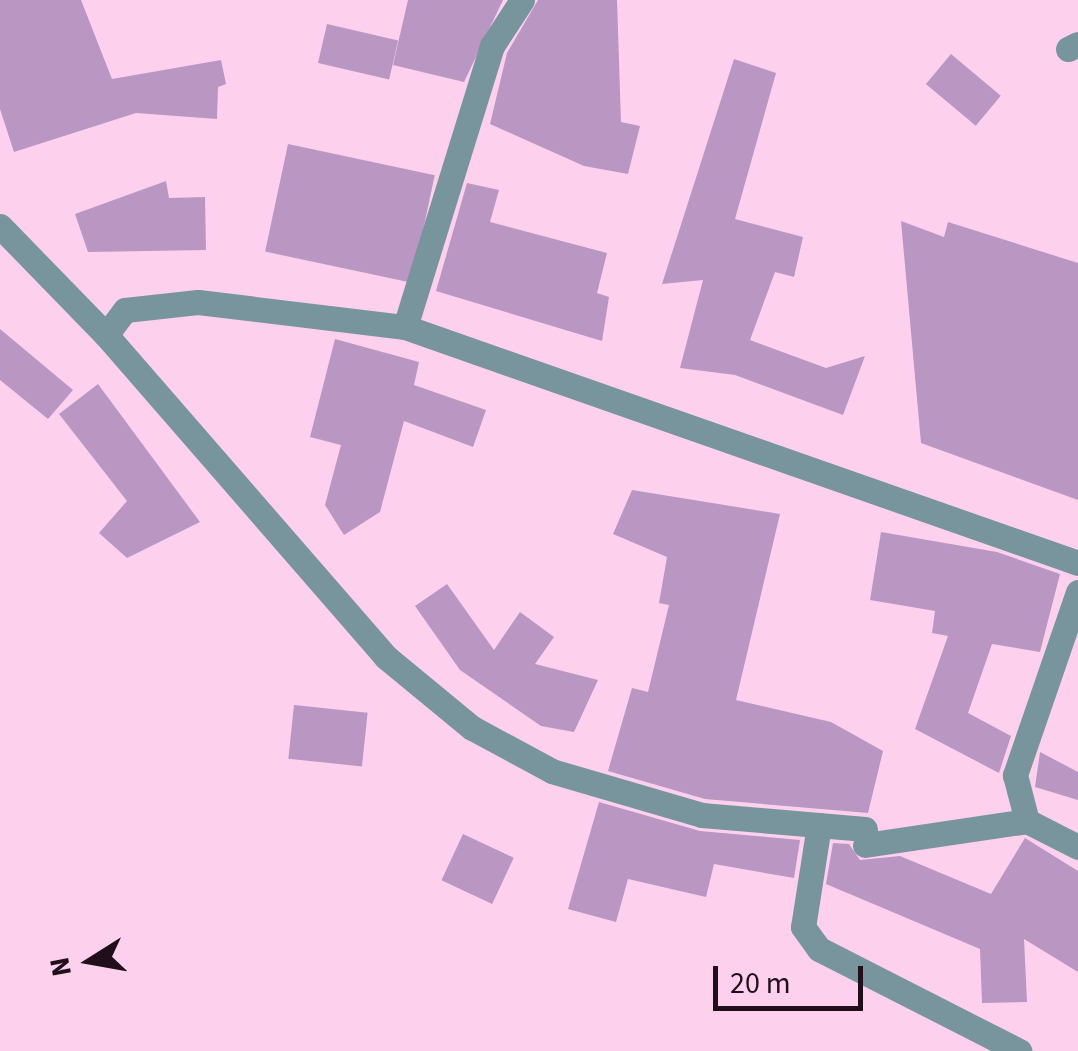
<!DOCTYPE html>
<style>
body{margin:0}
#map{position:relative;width:1078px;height:1051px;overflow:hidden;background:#fdd1ed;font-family:"Source Sans 3",sans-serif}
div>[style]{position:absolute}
.building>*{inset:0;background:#ba96c3;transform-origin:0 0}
.minor>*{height:25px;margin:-12.5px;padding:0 12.5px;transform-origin:12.5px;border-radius:12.5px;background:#78949d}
span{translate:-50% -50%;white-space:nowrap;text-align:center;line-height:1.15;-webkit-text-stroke:9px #fdd1ed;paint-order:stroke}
.north{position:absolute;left:40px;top:911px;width:100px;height:100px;-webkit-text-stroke:8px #fdd1ed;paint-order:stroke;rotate:259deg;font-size:28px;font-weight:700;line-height:40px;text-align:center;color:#200e1a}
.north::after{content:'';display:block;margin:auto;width:35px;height:45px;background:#200e1a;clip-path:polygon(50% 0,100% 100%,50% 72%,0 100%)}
.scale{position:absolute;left:713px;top:966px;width:150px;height:45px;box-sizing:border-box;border:5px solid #200e1a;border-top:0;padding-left:12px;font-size:30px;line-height:35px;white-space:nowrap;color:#200e1a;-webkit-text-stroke:8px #fdd1ed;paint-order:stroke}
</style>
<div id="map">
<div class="building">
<i style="clip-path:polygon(0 0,81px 0,112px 79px,221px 60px,226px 84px,218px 87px,217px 119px,136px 113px,14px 152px,0 109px)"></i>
<i style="clip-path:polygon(408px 0,503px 0,464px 82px,393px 65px)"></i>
<i style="clip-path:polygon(538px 0,617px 0,621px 122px,640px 126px,628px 174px,584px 166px,490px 124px,507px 53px)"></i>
<i style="left:327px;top:24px;width:73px;height:40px;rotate:13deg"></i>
<i style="left:951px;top:54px;width:65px;height:39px;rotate:40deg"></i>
<i style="clip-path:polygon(734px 59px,776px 73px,735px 219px,803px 237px,794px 277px,775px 272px,750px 340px,826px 368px,865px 356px,843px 415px,735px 375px,680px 368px,703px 280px,662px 284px)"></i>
<i style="left:288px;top:144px;width:150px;height:110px;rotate:12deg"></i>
<i style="clip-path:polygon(166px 181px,169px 198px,205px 197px,206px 250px,88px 252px,75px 214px)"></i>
<i style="clip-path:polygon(467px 183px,499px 190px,490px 222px,607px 253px,597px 293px,609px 297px,602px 341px,436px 291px)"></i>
<i style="clip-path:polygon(901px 221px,944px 237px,948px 222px,1078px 263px,1078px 500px,921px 443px)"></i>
<i style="clip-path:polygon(0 329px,73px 390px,48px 419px,0 380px)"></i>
<i style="clip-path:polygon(335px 339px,419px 362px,414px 385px,486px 410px,473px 447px,404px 421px,380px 512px,344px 535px,325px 505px,341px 445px,310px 437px)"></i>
<i style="clip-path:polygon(98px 384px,200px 522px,127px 558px,99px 533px,127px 501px,59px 414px)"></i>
<i style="clip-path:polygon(632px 490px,780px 514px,736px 700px,831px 722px,883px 751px,868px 813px,705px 799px,608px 771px,632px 688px,648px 692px,669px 605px,659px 603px,667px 557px,613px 534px)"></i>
<i style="clip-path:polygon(881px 532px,997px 552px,1060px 574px,1040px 652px,992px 644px,968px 713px,1011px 736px,999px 773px,915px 729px,948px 636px,932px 633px,935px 611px,870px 600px)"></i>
<i style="clip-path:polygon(447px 584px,494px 650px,520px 612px,554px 637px,535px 664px,598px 680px,574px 732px,541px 726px,460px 670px,415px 606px)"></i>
<i style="left:294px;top:705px;width:74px;height:54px;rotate:6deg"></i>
<i style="clip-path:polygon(1040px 752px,1078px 772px,1078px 800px,1035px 787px)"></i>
<i style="clip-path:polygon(599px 802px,700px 831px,800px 840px,794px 878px,714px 864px,706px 897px,628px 879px,616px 922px,568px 909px)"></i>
<i style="left:463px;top:834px;width:56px;height:51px;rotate:25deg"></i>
<i style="clip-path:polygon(1025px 838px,1078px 871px,1078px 972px,1024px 939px,1027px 1002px,982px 1003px,980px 949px,826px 884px,833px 843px,849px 844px,860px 860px,900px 856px,991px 894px)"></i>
</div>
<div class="minor">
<i style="left:1068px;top:49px;width:11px;rotate:-27deg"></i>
<i style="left:0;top:226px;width:152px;rotate:45.8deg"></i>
<i style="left:405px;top:327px;width:294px;rotate:-72.8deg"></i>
<i style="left:492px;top:46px;width:55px;rotate:-56.9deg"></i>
<i style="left:1078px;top:592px;width:194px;rotate:109deg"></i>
<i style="left:1015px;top:775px;width:48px;rotate:75.4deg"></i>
<i style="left:1027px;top:821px;width:57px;rotate:27deg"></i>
<i style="left:819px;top:825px;width:103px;rotate:98.9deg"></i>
<i style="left:803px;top:927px;width:27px;rotate:54deg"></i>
<i style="left:819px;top:949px;width:225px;rotate:27deg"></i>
<i style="left:865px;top:829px;width:164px;rotate:-175.1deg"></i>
<i style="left:702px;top:815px;width:156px;rotate:-163.7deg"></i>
<i style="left:552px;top:771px;width:91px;rotate:-151.7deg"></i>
<i style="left:472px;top:728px;width:112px;rotate:-140.5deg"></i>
<i style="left:386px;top:657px;width:427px;rotate:-131deg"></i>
<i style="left:106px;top:335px;width:31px;rotate:-53deg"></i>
<i style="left:125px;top:310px;width:73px;rotate:-6.3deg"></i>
<i style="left:198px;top:302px;width:209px;rotate:6.9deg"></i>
<i style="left:405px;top:327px;width:713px;rotate:19.32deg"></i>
<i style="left:865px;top:845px;width:164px;rotate:-8.4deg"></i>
</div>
<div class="north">N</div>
<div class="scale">20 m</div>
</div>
